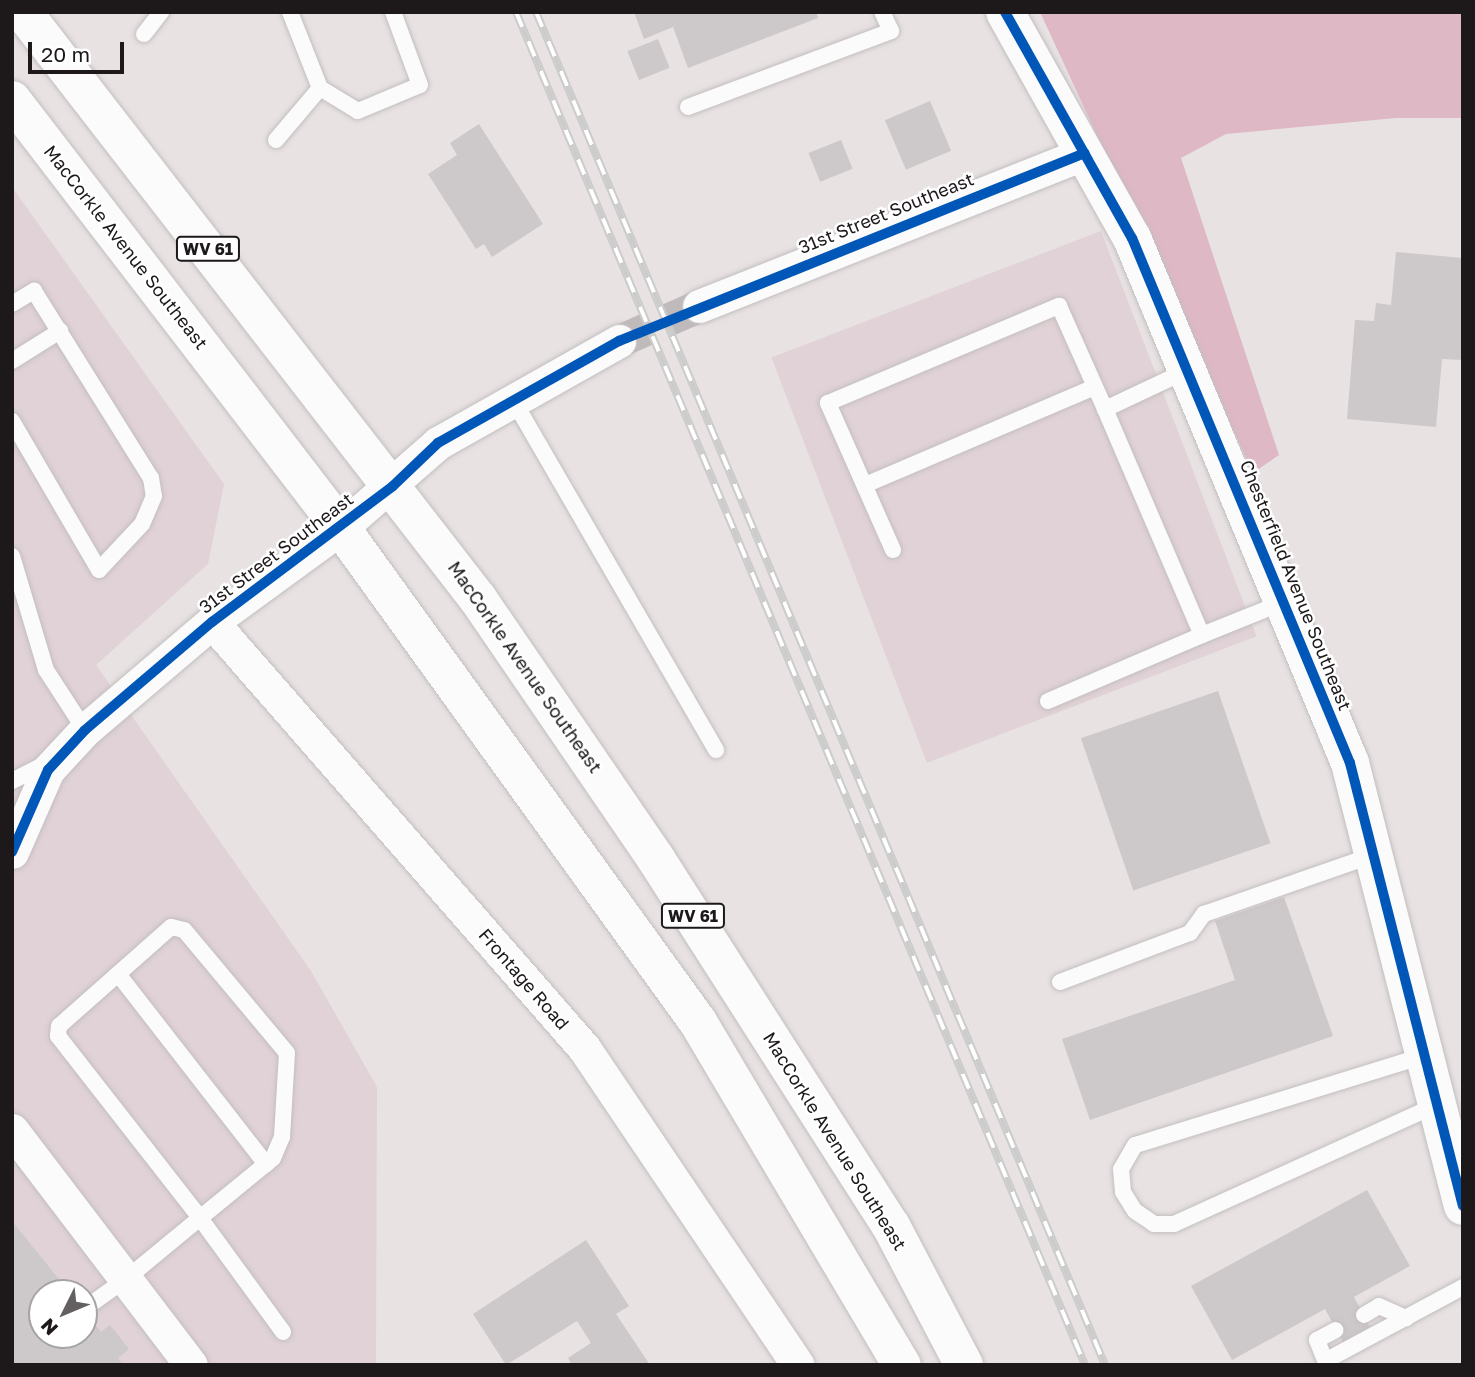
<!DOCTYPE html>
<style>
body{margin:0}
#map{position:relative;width:1475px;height:1377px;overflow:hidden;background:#e8e2e3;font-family:"Golos Text",sans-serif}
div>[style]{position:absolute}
.built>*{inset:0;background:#e0d2d6;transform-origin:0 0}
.forest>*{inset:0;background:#dfb8c5}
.building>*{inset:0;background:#cdc8c9;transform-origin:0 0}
.street-tunnel>*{height:33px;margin-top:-16.5px;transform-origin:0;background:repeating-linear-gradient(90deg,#bfbabb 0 33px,transparent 0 50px)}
.roads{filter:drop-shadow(0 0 2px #c3bebf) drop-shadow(0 0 2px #c3bebf)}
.lane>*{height:16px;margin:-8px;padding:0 8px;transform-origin:8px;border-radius:8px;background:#fcfbfb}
.street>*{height:33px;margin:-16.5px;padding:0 16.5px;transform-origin:16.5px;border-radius:16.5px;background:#fcfbfb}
.secondary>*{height:38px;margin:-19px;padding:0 19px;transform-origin:19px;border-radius:19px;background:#fcfbfb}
.primary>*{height:38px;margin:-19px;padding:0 19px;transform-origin:19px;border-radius:19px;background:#fcfbfb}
.rail>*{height:8px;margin-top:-4px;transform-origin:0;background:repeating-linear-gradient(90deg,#fff 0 16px,#cdcccc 0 32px);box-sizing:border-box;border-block:2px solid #cdcccc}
.cycleway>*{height:10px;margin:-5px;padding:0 5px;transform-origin:5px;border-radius:5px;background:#0057b8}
span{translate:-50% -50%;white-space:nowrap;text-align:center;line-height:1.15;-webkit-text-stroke:5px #fff;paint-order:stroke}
.shield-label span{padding:2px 5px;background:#fff;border:2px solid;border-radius:5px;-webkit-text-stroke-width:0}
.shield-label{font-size:16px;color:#1d191a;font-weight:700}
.street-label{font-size:18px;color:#1d191a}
.frame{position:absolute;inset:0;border:14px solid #1d191a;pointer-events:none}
.north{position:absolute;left:28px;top:1279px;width:70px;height:70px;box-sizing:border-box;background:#fff;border:2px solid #a5a3a3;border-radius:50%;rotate:227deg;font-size:19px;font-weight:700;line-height:28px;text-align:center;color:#1d191a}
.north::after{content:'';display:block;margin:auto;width:24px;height:32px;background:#645f60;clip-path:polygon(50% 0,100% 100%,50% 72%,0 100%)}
.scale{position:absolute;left:28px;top:42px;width:96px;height:32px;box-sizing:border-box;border:4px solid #1d191a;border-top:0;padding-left:9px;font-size:21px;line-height:24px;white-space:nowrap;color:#1d191a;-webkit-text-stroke:5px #fff;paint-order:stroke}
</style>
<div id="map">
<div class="built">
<i style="clip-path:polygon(evenodd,12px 187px,224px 484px,208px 564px,96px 665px,311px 971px,377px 1087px,376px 1365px,12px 1365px,12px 187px,42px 1293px,84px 1293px,84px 1335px,42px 1335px,42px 1293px)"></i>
<i style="left:1101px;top:231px;width:434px;height:353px;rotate:69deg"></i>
</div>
<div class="forest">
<i style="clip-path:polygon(1040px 12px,1463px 12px,1463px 118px,1396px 118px,1226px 134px,1181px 158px,1279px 455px,1253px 473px)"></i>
</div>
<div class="building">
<i style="clip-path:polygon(634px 12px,816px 12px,818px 18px,688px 68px,673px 27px,644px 39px)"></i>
<i style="left:658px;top:39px;width:31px;height:33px;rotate:68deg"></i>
<i style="left:930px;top:101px;width:54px;height:49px;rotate:67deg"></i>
<i style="clip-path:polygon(479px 124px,543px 224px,492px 257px,484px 244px,476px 249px,428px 174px,457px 155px,450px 143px)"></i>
<i style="left:841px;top:140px;width:31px;height:35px;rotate:68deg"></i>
<i style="clip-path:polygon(1396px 252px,1463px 258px,1463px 360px,1442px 359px,1436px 427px,1347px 419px,1355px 320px,1374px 321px,1376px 303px,1391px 305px)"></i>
<i style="left:1218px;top:691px;width:161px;height:145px;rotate:71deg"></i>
<i style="clip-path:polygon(1284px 897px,1333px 1036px,1090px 1120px,1062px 1039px,1235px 980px,1215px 921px)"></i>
<i style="clip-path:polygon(1367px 1190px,1410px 1266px,1354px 1297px,1370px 1327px,1343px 1342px,1325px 1309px,1232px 1360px,1191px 1286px)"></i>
<i style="clip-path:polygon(12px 1221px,70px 1293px,42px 1293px,42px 1335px,84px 1335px,84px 1311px,101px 1332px,110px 1325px,129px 1349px,118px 1358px,123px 1365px,12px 1365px)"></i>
<i style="clip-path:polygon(586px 1240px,629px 1306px,616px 1314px,650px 1365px,572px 1365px,568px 1358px,591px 1343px,577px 1321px,506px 1365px,473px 1314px)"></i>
</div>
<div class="street-tunnel">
<i style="left:619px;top:341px;width:87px;rotate:-23.6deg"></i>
</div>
<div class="roads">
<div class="lane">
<i style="left:290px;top:12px;width:82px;rotate:68.5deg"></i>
<i style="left:144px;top:34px;width:28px;rotate:-52deg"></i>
<i style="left:688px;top:107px;width:217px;rotate:-20.5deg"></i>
<i style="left:891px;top:31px;width:21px;rotate:-115deg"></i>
<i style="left:276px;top:140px;width:68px;rotate:-49.8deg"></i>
<i style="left:320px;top:88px;width:44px;rotate:31.2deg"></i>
<i style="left:358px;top:111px;width:67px;rotate:-22.8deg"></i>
<i style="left:420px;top:85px;width:78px;rotate:-110.3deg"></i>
<i style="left:12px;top:304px;width:26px;rotate:-31deg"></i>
<i style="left:34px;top:291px;width:221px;rotate:58deg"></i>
<i style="left:151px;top:478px;width:18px;rotate:81deg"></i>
<i style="left:154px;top:496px;width:30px;rotate:113deg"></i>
<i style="left:142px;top:524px;width:63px;rotate:133.1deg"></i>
<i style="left:99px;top:570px;width:173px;rotate:-120.3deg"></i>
<i style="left:12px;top:361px;width:57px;rotate:-32deg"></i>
<i style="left:1188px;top:370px;width:92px;rotate:154.8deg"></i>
<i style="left:1105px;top:409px;width:246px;rotate:66.8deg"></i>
<i style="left:1202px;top:635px;width:88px;rotate:-21.9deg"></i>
<i style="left:512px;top:398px;width:407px;rotate:59.9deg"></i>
<i style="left:865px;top:485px;width:250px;rotate:-23.1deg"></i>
<i style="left:893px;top:550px;width:161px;rotate:-113.9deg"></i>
<i style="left:828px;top:403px;width:251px;rotate:-22.8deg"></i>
<i style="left:1059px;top:306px;width:113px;rotate:65.9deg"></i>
<i style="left:12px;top:556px;width:119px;rotate:73.4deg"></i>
<i style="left:46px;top:670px;width:72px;rotate:57deg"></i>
<i style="left:1048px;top:701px;width:168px;rotate:-23.2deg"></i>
<i style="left:12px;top:781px;width:38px;rotate:-27deg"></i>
<i style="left:118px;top:974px;width:241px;rotate:52.1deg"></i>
<i style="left:1060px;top:982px;width:139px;rotate:-20.7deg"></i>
<i style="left:1190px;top:933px;width:24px;rotate:-54deg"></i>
<i style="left:1204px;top:914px;width:179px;rotate:-19.2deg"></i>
<i style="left:1423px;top:1056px;width:301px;rotate:162.8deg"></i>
<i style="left:1135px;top:1145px;width:28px;rotate:120deg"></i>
<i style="left:1121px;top:1169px;width:23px;rotate:85deg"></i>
<i style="left:1123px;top:1192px;width:22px;rotate:58deg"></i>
<i style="left:1135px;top:1211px;width:23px;rotate:34deg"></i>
<i style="left:1154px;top:1224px;width:20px"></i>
<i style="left:1174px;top:1224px;width:288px;rotate:-24.4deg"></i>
<i style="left:84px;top:1309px;width:52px;rotate:-35.5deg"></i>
<i style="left:126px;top:1279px;width:96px;rotate:-39.5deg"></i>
<i style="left:200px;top:1218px;width:85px;rotate:-39.3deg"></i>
<i style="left:266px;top:1164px;width:9px;rotate:-41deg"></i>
<i style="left:273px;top:1158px;width:23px;rotate:-67deg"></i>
<i style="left:282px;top:1137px;width:84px;rotate:-86.6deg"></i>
<i style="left:287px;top:1053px;width:160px;rotate:-129.9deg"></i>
<i style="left:184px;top:930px;width:13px;rotate:-167deg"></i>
<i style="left:171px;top:927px;width:149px;rotate:138.5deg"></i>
<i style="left:59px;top:1026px;width:10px;rotate:96deg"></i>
<i style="left:58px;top:1036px;width:231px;rotate:52deg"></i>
<i style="left:200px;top:1218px;width:141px;rotate:53.9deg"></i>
<i style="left:1364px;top:1315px;width:17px;rotate:-31deg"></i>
<i style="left:1379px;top:1306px;width:30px;rotate:24deg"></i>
<i style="left:1325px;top:1361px;width:157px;rotate:-28.2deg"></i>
<i style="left:1327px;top:1365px;width:27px;rotate:-112deg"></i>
<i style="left:1317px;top:1340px;width:21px;rotate:-28deg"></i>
</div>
<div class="street">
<i style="left:699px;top:306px;width:415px;rotate:-21.6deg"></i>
<i style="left:212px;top:622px;width:566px;rotate:48.87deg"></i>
<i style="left:584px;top:1048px;width:382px;rotate:56deg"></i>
<i style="left:12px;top:852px;width:90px;rotate:-66.3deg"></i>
<i style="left:48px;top:770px;width:54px;rotate:-47.2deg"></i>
<i style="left:85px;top:730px;width:167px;rotate:-40.4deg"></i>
<i style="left:212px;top:622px;width:160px;rotate:-36.1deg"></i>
<i style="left:341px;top:528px;width:129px;rotate:-41.2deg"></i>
<i style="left:438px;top:443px;width:208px;rotate:-29.4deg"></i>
<i style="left:12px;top:1130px;width:295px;rotate:52.7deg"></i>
</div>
<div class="secondary">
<i style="left:1005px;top:12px;width:259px;rotate:60.7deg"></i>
<i style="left:1132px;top:238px;width:568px;rotate:67.45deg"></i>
<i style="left:1350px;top:763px;width:457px;rotate:75.7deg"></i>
</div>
<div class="primary">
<i style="left:23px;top:12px;width:743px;rotate:52.22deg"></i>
<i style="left:478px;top:599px;width:315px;rotate:55.6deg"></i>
<i style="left:656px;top:859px;width:436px;rotate:57.4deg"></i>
<i style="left:891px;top:1226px;width:157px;rotate:62.3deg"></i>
<i style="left:12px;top:100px;width:540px;rotate:52.45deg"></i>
<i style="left:341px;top:528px;width:609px;rotate:54.15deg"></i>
<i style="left:698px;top:1022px;width:399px;rotate:59.3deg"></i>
</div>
</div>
<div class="rail">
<i style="left:516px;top:12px;width:1468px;rotate:67.19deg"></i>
<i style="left:536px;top:12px;width:1468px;rotate:67.19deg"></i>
</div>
<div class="cycleway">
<i style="left:1005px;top:12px;width:259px;rotate:60.7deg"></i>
<i style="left:1132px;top:238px;width:568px;rotate:67.45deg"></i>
<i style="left:1350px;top:763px;width:457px;rotate:75.7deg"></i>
<i style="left:12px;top:852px;width:90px;rotate:-66.3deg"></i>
<i style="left:48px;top:770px;width:54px;rotate:-47.2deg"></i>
<i style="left:85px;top:730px;width:167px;rotate:-40.4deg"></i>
<i style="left:212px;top:622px;width:226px;rotate:-36.9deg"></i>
<i style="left:393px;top:486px;width:62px;rotate:-43.7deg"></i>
<i style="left:438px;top:443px;width:208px;rotate:-29.4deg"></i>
<i style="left:619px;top:341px;width:502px;rotate:-21.97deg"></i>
</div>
<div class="shield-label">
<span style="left:208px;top:249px">WV 61</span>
<span style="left:693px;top:916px">WV 61</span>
</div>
<div class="street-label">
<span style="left:886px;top:213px;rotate:-22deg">31st Street Southeast</span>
<span style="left:126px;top:247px;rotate:52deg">MacCorkle Avenue Southeast</span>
<span style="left:276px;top:553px;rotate:-37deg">31st Street Southeast</span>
<span style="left:1296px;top:585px;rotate:68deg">Chesterfield Avenue Southeast</span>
<span style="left:525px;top:667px;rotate:55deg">MacCorkle Avenue Southeast</span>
<span style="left:524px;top:979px;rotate:49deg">Frontage Road</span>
<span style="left:835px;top:1141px;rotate:58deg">MacCorkle Avenue Southeast</span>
</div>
<div class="frame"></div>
<div class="north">N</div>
<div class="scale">20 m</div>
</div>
